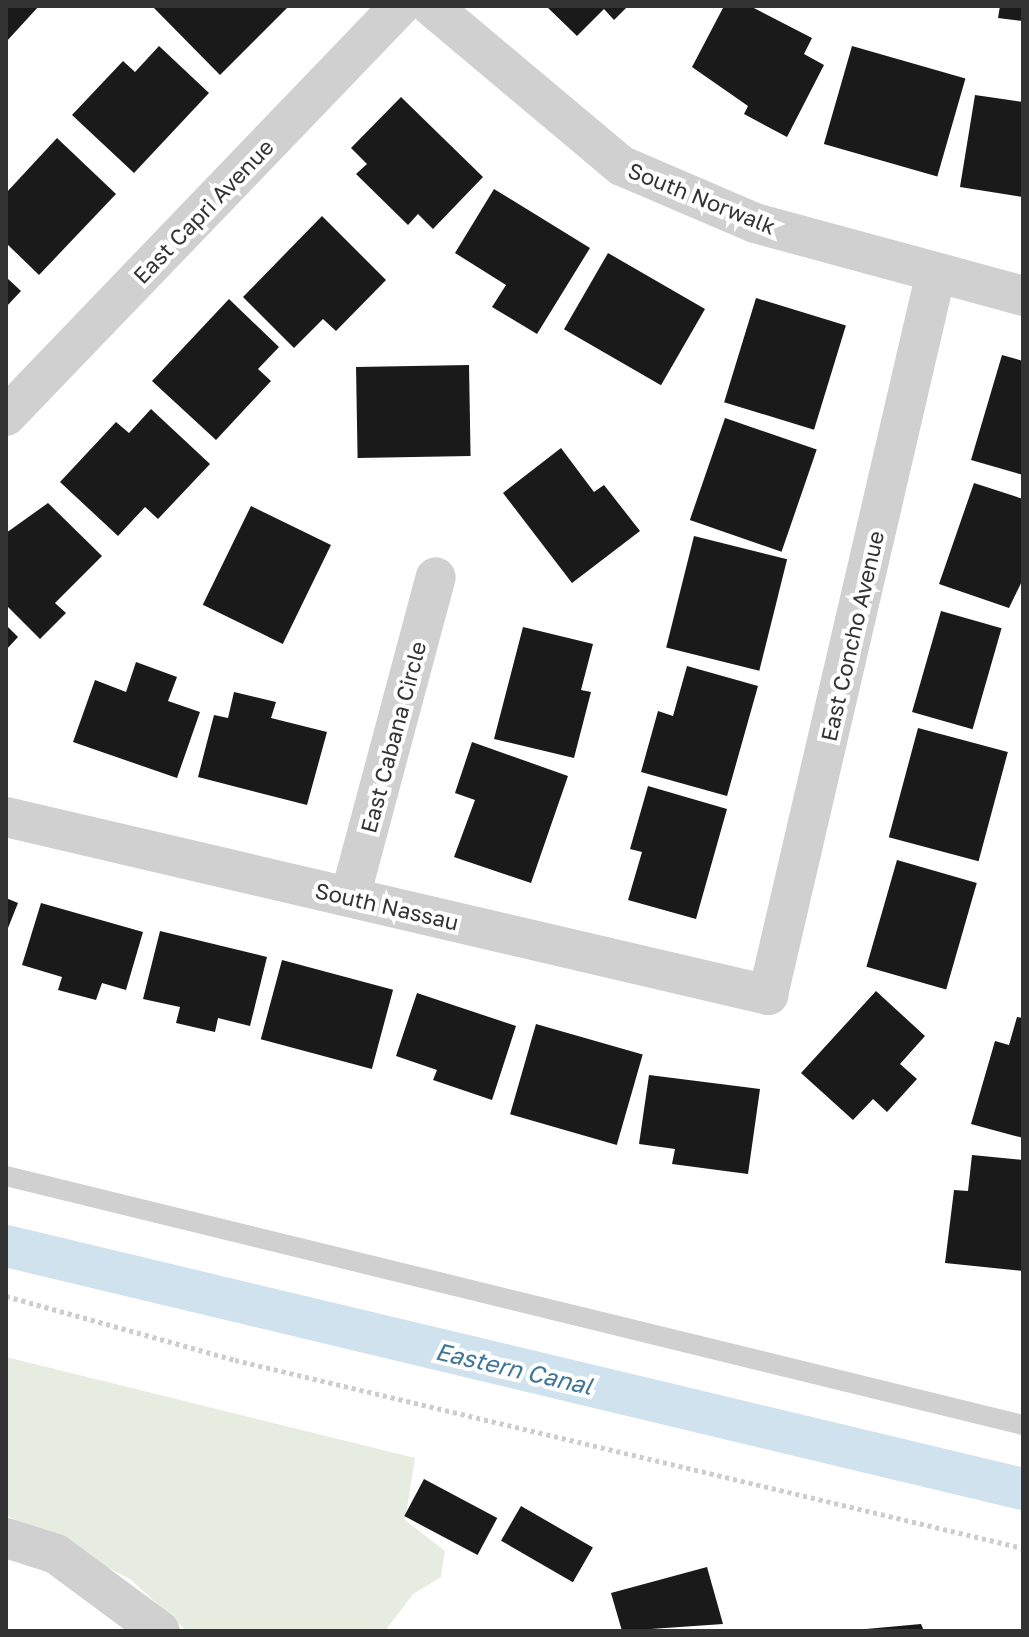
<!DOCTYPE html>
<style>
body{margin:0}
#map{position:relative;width:1029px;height:1637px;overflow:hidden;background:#fff;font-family:"Golos Text",sans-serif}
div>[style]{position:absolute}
.green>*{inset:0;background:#e6ecdf}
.canal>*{height:42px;margin:-21px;padding:0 21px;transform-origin:21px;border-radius:21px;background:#cfe2ee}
.building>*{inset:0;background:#1a1a1a;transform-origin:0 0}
.path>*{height:5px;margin-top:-2.5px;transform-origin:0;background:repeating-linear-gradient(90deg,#cdcdcd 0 4px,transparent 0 8px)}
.service>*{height:20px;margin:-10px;padding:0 10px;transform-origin:10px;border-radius:10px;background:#d0d0d0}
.minor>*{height:40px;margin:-20px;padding:0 20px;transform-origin:20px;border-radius:20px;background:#d0d0d0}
span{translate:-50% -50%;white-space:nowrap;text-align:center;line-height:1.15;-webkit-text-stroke:8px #fff;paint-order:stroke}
.street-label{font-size:22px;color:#333}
.water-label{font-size:24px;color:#3f7597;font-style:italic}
.frame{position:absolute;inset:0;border:8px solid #333;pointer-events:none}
</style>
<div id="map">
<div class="green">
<i style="clip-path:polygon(6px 1357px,415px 1458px,405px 1520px,445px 1551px,441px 1577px,413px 1594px,385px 1631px,187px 1631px,130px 1579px,6px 1515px)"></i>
</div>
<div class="canal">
<i style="left:6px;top:1246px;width:1046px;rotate:13.44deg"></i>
</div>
<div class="building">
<i style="clip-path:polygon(6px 6px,39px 6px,6px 42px)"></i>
<i style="clip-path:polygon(152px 6px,289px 6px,220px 75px)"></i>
<i style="clip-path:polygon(546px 6px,628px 6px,614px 20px,604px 9px,577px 36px)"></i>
<i style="clip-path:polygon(724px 6px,750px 6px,812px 38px,804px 54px,824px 65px,787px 137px,744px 114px,748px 106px,692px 67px)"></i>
<i style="clip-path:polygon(1000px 6px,1023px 6px,1023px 21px,998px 18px)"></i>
<i style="clip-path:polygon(159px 46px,209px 93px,134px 173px,72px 115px,123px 61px,135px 72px)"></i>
<i style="left:852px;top:46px;width:118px;height:102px;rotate:16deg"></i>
<i style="clip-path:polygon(975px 95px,1023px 102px,1023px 197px,960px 187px)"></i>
<i style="clip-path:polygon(401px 97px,483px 177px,433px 229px,418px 214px,408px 225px,356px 174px,367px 164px,351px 148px)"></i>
<i style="clip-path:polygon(57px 138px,116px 194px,39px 275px,6px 243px,6px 193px)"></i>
<i style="clip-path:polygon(494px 189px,590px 248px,537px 334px,492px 307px,506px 285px,455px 253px)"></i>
<i style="clip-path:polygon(322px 216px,386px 280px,336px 331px,323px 319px,294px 348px,243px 297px)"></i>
<i style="left:608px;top:253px;width:112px;height:88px;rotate:30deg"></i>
<i style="clip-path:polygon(6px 277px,21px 291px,6px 307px)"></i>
<i style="left:756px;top:298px;width:94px;height:109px;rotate:17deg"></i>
<i style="clip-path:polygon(229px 299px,279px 347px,258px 369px,271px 381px,216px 440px,152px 381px)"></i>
<i style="clip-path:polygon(1002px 355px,1023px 361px,1023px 475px,971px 460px)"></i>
<i style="left:469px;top:365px;width:91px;height:113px;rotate:89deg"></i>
<i style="clip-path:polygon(151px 409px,210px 464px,158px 519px,145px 507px,118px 536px,60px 482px,116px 422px,129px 433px)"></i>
<i style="left:725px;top:418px;width:97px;height:108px;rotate:19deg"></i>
<i style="clip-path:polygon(561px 448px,594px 492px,604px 485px,640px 531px,572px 583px,503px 493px)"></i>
<i style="clip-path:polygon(974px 483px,1023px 499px,1023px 579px,1009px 608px,939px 584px)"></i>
<i style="clip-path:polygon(48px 503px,102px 556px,55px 603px,66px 613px,40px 639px,6px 605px,6px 533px)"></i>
<i style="left:251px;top:506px;width:89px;height:110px;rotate:26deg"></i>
<i style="left:694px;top:536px;width:96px;height:115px;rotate:14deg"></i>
<i style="left:941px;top:611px;width:63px;height:105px;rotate:16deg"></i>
<i style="clip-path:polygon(6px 625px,18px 637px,6px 650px)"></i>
<i style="clip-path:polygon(523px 627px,593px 644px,581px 690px,591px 692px,574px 758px,494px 739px)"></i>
<i style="clip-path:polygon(136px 662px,177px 677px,168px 701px,200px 712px,177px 778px,73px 742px,95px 680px,126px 692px)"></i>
<i style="clip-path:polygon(687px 666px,758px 686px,727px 796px,641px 772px,658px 711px,673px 716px)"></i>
<i style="clip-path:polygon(234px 692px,276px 702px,271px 718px,327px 732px,307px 805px,198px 777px,214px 715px,228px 718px)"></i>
<i style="left:918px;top:728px;width:93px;height:113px;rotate:15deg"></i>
<i style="clip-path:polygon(472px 742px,568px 776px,531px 883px,454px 857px,475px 800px,455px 793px)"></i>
<i style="clip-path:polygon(648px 786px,727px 809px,696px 919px,628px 900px,642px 852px,630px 849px)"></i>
<i style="left:897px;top:860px;width:83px;height:111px;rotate:16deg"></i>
<i style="clip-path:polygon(6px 898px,18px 903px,6px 933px)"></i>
<i style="clip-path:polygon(41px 903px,143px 932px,126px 990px,102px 983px,96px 1000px,58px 990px,62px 977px,22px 965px)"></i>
<i style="clip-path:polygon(160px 931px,267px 957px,250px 1026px,218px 1018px,215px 1032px,176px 1023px,180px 1007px,143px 999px)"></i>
<i style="left:282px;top:960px;width:115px;height:82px;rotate:15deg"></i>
<i style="clip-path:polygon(876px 991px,925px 1036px,900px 1064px,917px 1079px,887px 1112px,873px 1099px,853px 1120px,801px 1073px)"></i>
<i style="clip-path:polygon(417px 993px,516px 1026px,492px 1100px,433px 1080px,437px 1070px,396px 1056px)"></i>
<i style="clip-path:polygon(1017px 1017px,1023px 1018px,1023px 1138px,971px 1124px,995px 1041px,1009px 1045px)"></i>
<i style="left:536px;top:1024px;width:111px;height:94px;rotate:16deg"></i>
<i style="clip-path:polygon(649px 1075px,760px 1089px,748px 1174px,672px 1164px,675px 1149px,639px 1144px)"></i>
<i style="clip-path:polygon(972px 1155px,1023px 1160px,1023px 1271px,945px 1263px,954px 1190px,968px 1191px)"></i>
<i style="left:424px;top:1479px;width:83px;height:42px;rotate:28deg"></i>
<i style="left:521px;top:1506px;width:83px;height:40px;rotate:30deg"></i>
<i style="clip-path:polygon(707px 1567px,723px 1624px,622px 1631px,611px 1593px)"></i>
<i style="clip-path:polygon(921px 1624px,924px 1631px,866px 1631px,866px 1629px)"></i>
</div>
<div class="path">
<i style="left:6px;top:1296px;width:238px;rotate:15.6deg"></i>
<i style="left:235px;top:1360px;width:810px;rotate:13.42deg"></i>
</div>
<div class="service">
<i style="left:6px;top:1176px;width:1047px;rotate:13.76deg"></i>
</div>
<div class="minor">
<i style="left:431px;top:6px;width:249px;rotate:40deg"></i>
<i style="left:622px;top:166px;width:145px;rotate:23.2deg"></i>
<i style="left:755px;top:223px;width:278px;rotate:15.2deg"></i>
<i style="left:6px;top:416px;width:569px;rotate:-46.14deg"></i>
<i style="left:6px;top:817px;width:783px;rotate:13.15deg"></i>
<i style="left:768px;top:995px;width:737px;rotate:-76.91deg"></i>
<i style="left:350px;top:897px;width:331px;rotate:-75deg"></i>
<i style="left:6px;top:1538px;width:52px;rotate:17.7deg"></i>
<i style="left:56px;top:1554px;width:129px;rotate:36.5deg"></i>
</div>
<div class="street-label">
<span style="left:702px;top:198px;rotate:22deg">South Norwalk</span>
<span style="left:203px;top:211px;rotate:-46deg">East Capri Avenue</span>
<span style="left:852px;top:636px;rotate:-77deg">East Concho Avenue</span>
<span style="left:393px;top:737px;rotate:-75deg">East Cabana Circle</span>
<span style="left:387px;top:906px;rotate:13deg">South Nassau</span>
</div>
<div class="water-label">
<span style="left:514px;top:1368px;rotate:13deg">Eastern Canal</span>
</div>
<div class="frame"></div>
</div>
